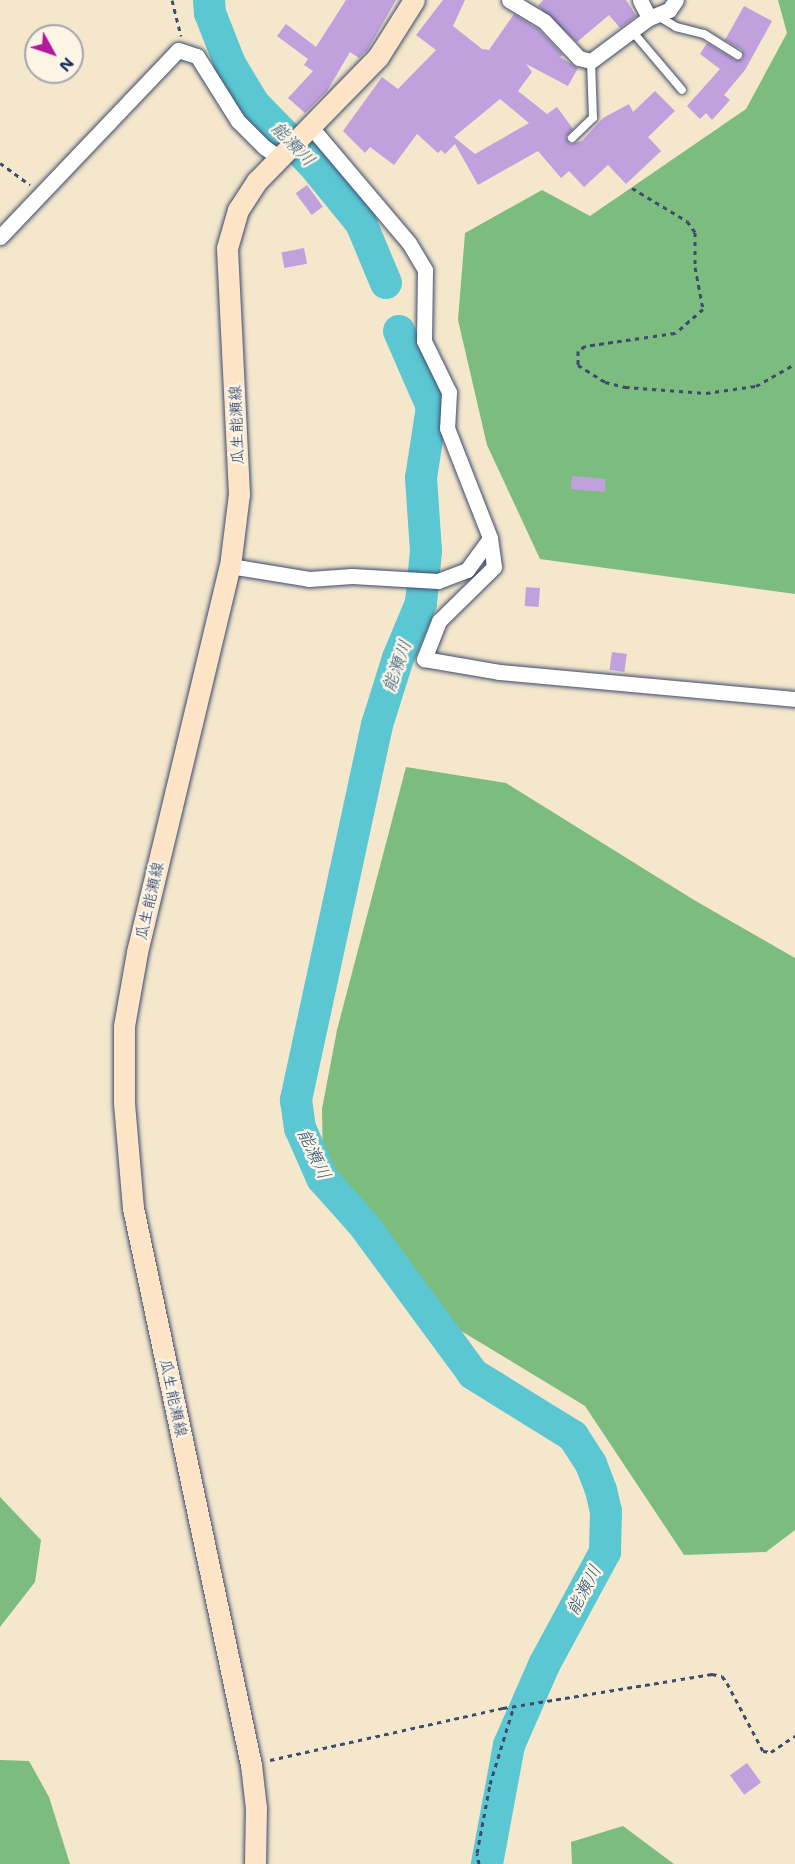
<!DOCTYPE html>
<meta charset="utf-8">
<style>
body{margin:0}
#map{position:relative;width:795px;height:1864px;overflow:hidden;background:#f4e7cc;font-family:"Shantell Sans","Klee One",sans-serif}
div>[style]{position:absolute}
.forest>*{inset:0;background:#7cbc7e}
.river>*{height:32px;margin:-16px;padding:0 16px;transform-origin:16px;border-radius:16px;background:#5ac7d2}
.building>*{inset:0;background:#c0a1de;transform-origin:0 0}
.path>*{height:3px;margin-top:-1.5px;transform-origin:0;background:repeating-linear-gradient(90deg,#3c4b6e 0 4.5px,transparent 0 9px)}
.roads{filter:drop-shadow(0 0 2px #3c4b6e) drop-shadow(0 0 2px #3c4b6e)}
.lane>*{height:8px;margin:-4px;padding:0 4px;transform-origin:4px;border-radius:4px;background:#fff}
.street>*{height:15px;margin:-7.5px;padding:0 7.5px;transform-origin:7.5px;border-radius:7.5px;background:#fff}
.secondary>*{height:21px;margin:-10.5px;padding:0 10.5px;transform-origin:10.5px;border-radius:10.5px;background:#fee4c6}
span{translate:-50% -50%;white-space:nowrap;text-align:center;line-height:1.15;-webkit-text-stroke:5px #fcf5e5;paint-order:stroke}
.street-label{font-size:16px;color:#1b2f5e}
.water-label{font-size:18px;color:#2b557b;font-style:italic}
.north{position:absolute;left:24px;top:24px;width:60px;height:60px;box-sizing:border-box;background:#fcf5e5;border:2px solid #a2a6af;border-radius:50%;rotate:130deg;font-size:16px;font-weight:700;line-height:24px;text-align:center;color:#1b2f5e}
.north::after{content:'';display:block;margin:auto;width:21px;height:27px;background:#b5179e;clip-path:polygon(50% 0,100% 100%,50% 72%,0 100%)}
</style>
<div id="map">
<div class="forest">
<i style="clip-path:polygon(778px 0,795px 0,795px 594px,540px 559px,487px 445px,458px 320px,465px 233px,542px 190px,590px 216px,746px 109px,787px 33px)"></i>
<i style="clip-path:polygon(406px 767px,506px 783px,694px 900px,795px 958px,795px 1530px,766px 1552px,684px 1555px,585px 1406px,420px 1306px,323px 1165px,322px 1109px,337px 1030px)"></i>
<i style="clip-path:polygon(0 1497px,41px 1540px,35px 1582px,0 1627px)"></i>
<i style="clip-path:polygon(0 1760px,29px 1761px,49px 1797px,70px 1864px,0 1864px)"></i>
<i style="clip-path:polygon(623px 1826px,674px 1864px,572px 1864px,571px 1842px)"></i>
</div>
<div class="river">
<i style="left:209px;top:0;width:13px;rotate:86deg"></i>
<i style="left:210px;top:13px;width:55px;rotate:68.6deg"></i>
<i style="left:230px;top:64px;width:47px;rotate:59deg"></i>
<i style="left:254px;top:104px;width:83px;rotate:45.5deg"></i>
<i style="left:312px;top:163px;width:77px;rotate:50.8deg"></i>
<i style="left:361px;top:223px;width:65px;rotate:67.4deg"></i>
<i style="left:399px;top:331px;width:83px;rotate:66.5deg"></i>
<i style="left:432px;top:407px;width:72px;rotate:98.8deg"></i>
<i style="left:421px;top:478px;width:73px;rotate:86.1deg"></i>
<i style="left:426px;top:551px;width:52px;rotate:95.5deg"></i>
<i style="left:421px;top:603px;width:60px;rotate:112.7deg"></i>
<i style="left:398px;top:658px;width:70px;rotate:107.4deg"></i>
<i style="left:377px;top:725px;width:384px;rotate:102.2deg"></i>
<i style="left:296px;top:1100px;width:28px;rotate:82deg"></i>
<i style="left:300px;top:1128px;width:55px;rotate:66.3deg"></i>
<i style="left:322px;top:1178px;width:62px;rotate:48.3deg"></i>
<i style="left:363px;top:1224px;width:186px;rotate:53.7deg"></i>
<i style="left:473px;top:1374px;width:118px;rotate:31.8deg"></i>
<i style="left:573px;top:1436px;width:33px;rotate:57deg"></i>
<i style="left:591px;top:1464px;width:28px;rotate:69deg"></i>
<i style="left:601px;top:1490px;width:22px;rotate:77deg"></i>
<i style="left:606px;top:1511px;width:41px;rotate:91.4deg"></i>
<i style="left:605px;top:1552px;width:128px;rotate:118.4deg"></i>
<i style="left:544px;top:1665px;width:87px;rotate:113.6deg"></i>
<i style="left:509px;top:1745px;width:121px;rotate:100.5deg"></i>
</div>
<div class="building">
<i style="clip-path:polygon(346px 0,396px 0,368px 49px,359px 58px,350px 52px,327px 91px,305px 113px,288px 98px,313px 71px,304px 65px,308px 59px,277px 36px,286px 24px,316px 47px)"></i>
<i style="clip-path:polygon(evenodd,443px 0,465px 0,453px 26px,482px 49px,489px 50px,514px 14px,538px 29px,563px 55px,560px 57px,578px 68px,568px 86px,526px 64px,532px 72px,518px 91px,547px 114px,557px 107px,573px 129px,566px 137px,570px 144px,582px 141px,603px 118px,629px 104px,633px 112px,655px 91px,675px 111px,648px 137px,661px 151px,626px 184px,608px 165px,584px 187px,569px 171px,561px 178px,538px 151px,478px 185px,455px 144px,445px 154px,441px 150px,438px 153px,417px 134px,394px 165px,370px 147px,365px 153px,343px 131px,382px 77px,398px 89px,436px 50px,416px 35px,443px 0,500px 99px,529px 123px,475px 154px,454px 137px,500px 99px)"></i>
<i style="clip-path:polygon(543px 0,626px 0,636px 16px,620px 28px,609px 15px,577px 42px,538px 6px)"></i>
<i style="clip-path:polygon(744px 6px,772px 21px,745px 70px,724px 95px,730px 100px,712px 120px,706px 113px,700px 119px,687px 106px,720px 69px,700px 54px,707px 43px,735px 60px,743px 59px,742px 50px,725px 40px)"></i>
<i style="left:307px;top:185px;width:27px;height:14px;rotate:54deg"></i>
<i style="left:304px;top:248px;width:16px;height:23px;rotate:79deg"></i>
<i style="left:572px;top:476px;width:34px;height:13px;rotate:5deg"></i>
<i style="left:526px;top:587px;width:14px;height:19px;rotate:4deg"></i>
<i style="left:612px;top:652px;width:15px;height:18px;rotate:8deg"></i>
<i style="left:747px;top:1763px;width:24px;height:21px;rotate:54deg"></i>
</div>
<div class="path">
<i style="left:172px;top:0;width:37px;rotate:76deg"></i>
<i style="left:0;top:163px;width:37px;rotate:36deg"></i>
<i style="left:632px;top:188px;width:64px;rotate:31deg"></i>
<i style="left:687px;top:221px;width:14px;rotate:54deg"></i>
<i style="left:695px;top:232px;width:35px;rotate:90deg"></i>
<i style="left:695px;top:267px;width:43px;rotate:79.2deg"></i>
<i style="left:703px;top:309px;width:37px;rotate:139deg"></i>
<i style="left:675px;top:333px;width:91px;rotate:171.8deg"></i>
<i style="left:585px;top:346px;width:9px;rotate:144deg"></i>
<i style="left:578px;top:351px;width:14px;rotate:90deg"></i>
<i style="left:578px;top:365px;width:32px;rotate:32deg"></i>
<i style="left:605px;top:382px;width:21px;rotate:14deg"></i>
<i style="left:625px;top:387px;width:81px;rotate:4.2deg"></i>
<i style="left:706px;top:393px;width:50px;rotate:-8deg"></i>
<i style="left:756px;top:386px;width:45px;rotate:-29.4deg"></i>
<i style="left:270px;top:1760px;width:239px;rotate:-12.6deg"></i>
<i style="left:503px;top:1708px;width:212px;rotate:-9.2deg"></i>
<i style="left:712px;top:1674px;width:10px;rotate:11deg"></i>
<i style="left:722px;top:1676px;width:9px;rotate:54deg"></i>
<i style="left:727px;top:1683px;width:77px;rotate:62.1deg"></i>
<i style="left:763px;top:1751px;width:8px;rotate:7deg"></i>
<i style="left:771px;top:1752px;width:29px;rotate:-34deg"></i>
<i style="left:479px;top:1864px;width:11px;rotate:-100deg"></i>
<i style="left:477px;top:1853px;width:70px;rotate:-79.3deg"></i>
<i style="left:490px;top:1784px;width:78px;rotate:-73deg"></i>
</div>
<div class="roads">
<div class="lane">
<i style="left:658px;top:16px;width:21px;rotate:31deg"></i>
<i style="left:676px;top:27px;width:29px;rotate:14deg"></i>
<i style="left:704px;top:34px;width:40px;rotate:32deg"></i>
<i style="left:632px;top:31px;width:77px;rotate:49.7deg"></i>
<i style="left:572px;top:138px;width:29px;rotate:-44deg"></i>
<i style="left:593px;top:118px;width:57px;rotate:-92deg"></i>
</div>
<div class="street">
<i style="left:509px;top:0;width:41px;rotate:31deg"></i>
<i style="left:544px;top:21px;width:51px;rotate:46.6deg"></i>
<i style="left:579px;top:58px;width:12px;rotate:14deg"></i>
<i style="left:591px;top:61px;width:72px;rotate:-36.6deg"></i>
<i style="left:640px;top:0;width:20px;rotate:63deg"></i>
<i style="left:649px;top:18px;width:22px;rotate:-22deg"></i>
<i style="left:669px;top:10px;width:12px;rotate:-55deg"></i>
<i style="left:311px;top:127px;width:152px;rotate:49.8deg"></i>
<i style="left:409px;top:243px;width:31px;rotate:59deg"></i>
<i style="left:425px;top:270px;width:71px;rotate:90.8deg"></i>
<i style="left:424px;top:341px;width:57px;rotate:63.9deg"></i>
<i style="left:449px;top:392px;width:36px;rotate:93deg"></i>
<i style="left:447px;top:428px;width:118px;rotate:68.6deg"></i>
<i style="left:490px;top:538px;width:29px;rotate:82deg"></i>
<i style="left:494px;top:567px;width:77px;rotate:135.5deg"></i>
<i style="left:439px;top:621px;width:41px;rotate:111.5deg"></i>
<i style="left:424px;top:659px;width:76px;rotate:9.8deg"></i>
<i style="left:499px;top:672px;width:297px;rotate:5.2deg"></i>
<i style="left:0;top:237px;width:258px;rotate:-46.4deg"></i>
<i style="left:178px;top:50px;width:20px;rotate:18deg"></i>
<i style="left:197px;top:56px;width:77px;rotate:57.8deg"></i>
<i style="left:238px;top:121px;width:37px;rotate:45deg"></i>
<i style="left:264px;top:147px;width:19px;rotate:35deg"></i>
<i style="left:230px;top:566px;width:80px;rotate:9.3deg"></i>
<i style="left:309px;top:579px;width:43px;rotate:-4deg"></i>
<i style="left:352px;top:576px;width:86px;rotate:3.3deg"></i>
<i style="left:438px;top:581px;width:31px;rotate:-21deg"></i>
<i style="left:467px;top:570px;width:39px;rotate:-54deg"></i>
</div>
<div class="secondary">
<i style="left:255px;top:1864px;width:56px;rotate:-89deg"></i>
<i style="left:256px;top:1808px;width:43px;rotate:-96.6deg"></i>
<i style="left:251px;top:1765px;width:569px;rotate:-101.96deg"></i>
<i style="left:133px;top:1208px;width:106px;rotate:-94.9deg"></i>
<i style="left:124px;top:1102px;width:76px;rotate:-90deg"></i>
<i style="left:124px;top:1026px;width:75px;rotate:-80deg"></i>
<i style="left:137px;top:952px;width:397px;rotate:-76.5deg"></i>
<i style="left:230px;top:566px;width:73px;rotate:-82.9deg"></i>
<i style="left:239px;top:494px;width:246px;rotate:-92.8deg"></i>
<i style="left:227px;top:248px;width:40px;rotate:-74deg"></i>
<i style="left:238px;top:210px;width:35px;rotate:-57deg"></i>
<i style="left:257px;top:181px;width:173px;rotate:-45.7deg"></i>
<i style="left:378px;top:57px;width:67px;rotate:-57.7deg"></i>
</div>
</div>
<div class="street-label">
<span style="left:237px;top:425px;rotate:-92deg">瓜生能瀬線</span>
<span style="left:150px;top:901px;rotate:-77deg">瓜生能瀬線</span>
<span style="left:173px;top:1398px;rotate:78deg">瓜生能瀬線</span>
</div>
<div class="water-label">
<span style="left:293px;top:144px;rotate:46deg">能瀬川</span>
<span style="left:397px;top:666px;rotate:-70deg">能瀬川</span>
<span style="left:314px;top:1154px;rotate:65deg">能瀬川</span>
<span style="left:584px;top:1590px;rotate:-62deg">能瀬川</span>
</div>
<div class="north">N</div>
</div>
